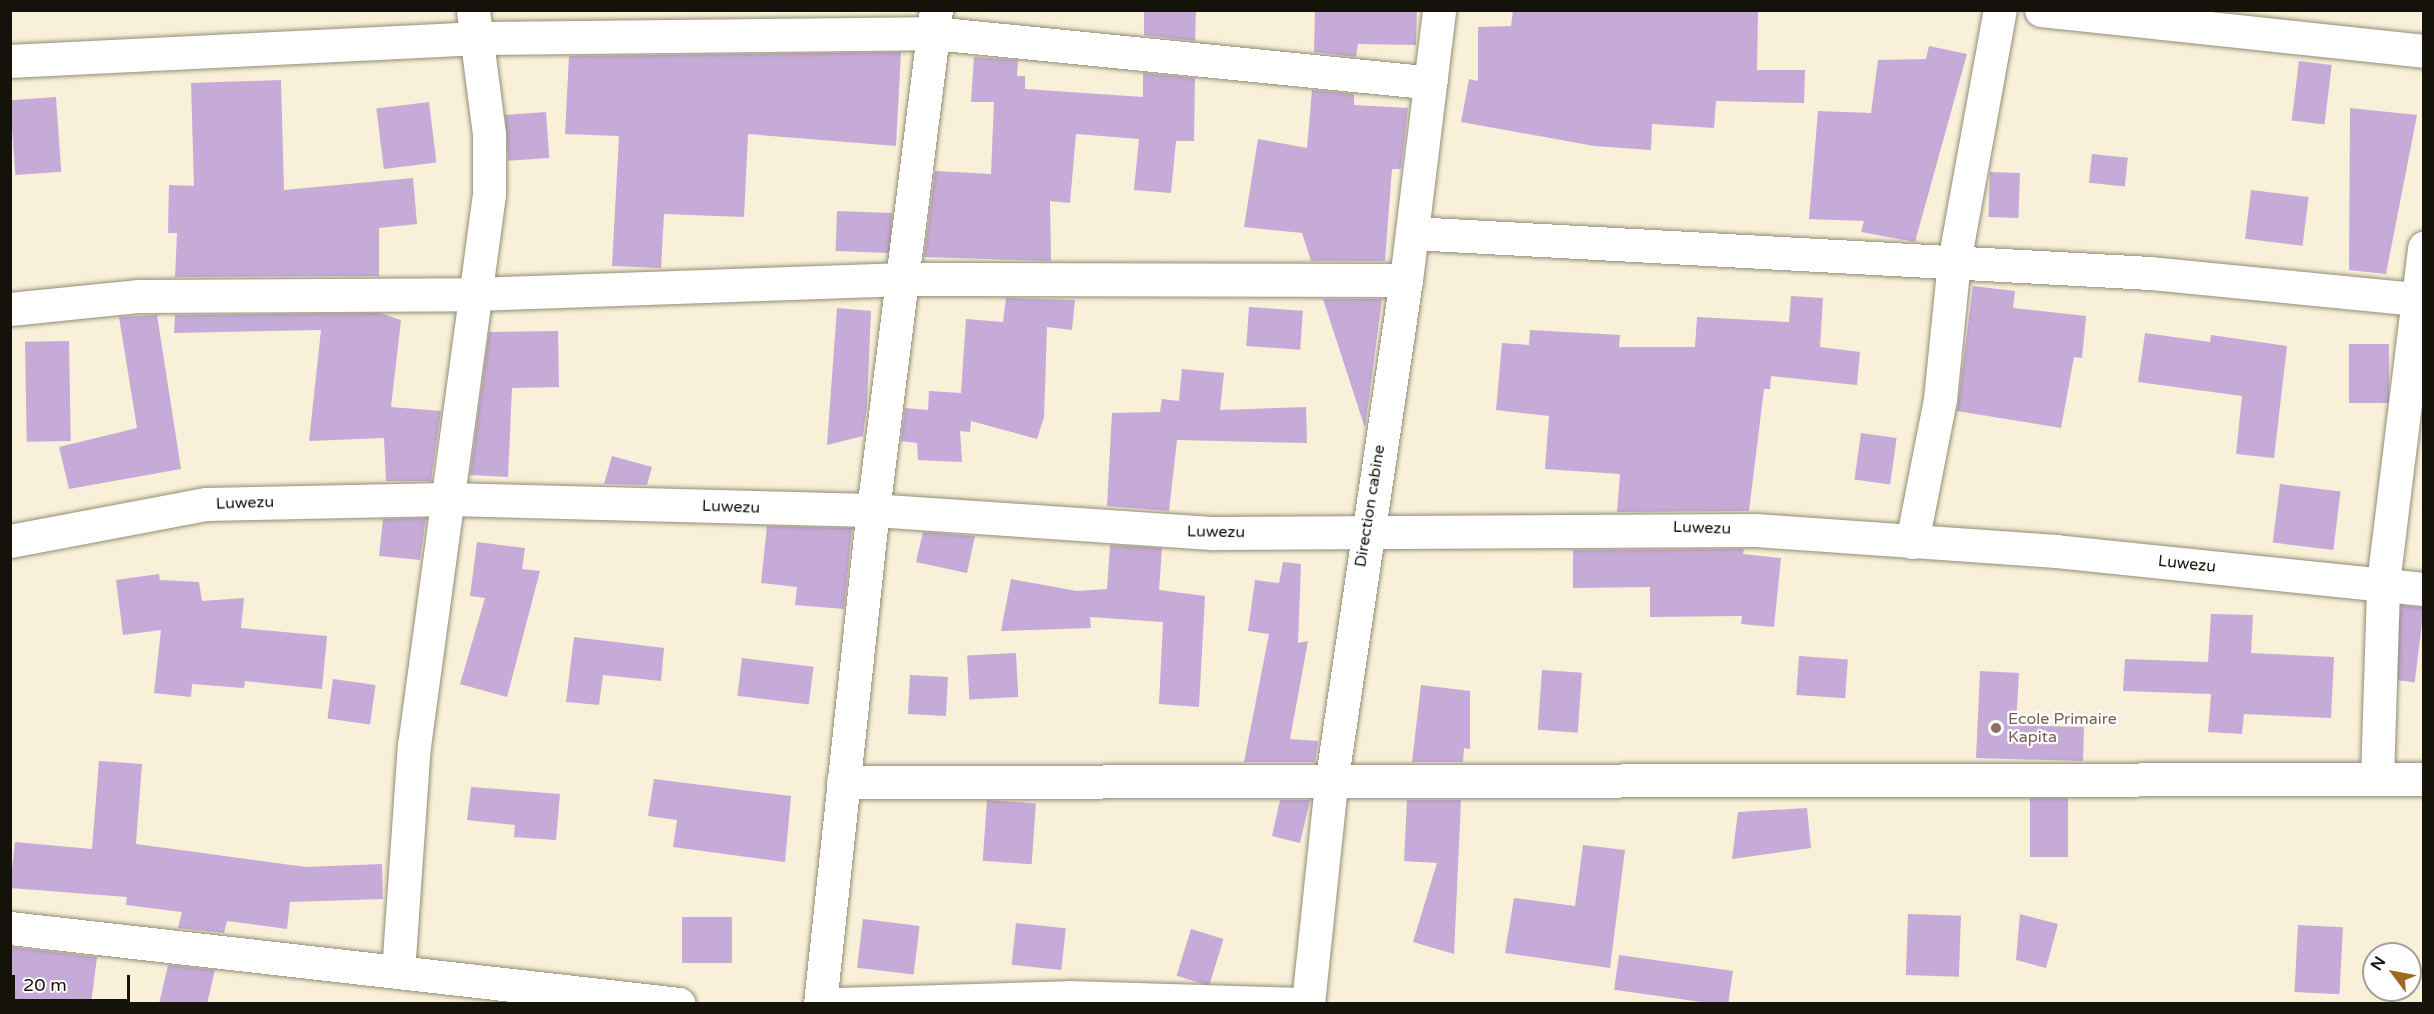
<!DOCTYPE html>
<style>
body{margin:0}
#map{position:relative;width:2434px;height:1014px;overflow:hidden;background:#f8f0d8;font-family:"Varela Round",sans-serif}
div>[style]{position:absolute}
.building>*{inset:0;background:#c6aad8;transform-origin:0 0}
.roads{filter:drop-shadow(0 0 2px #938c76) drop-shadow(0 0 2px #938c76)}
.minor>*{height:33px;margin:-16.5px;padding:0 16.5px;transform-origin:16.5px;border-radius:16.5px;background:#fff}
.dots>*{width:16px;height:16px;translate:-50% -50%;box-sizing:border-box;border:3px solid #fff;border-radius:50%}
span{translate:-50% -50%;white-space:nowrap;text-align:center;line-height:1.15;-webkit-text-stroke:4.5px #fff;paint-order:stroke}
.street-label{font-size:16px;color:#15120a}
.education-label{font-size:16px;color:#785e54}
.left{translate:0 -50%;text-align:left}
.frame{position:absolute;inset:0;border:12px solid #15120a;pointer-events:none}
.north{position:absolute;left:2362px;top:942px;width:60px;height:60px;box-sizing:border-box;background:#fff;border:2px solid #a1a09d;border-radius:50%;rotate:302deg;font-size:16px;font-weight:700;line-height:24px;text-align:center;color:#15120a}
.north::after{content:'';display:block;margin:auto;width:21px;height:27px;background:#9e6a22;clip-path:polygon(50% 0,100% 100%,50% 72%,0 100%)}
.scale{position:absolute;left:12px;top:975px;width:118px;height:27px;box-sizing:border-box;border:3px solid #15120a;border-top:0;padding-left:8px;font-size:18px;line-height:21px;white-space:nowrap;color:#15120a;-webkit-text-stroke:4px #fff;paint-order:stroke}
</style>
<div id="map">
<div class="building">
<i style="clip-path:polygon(1196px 10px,1195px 41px,1144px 35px,1144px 12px)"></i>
<i style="clip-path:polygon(1315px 10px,1417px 10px,1416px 45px,1358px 44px,1356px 57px,1314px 52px)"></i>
<i style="clip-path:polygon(1513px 10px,1758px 10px,1757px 70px,1805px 70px,1804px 103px,1716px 101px,1714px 128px,1652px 124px,1651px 150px,1594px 146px,1461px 122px,1469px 79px,1478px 81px,1478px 27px,1511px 26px)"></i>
<i style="clip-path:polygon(1929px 46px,1967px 54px,1915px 242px,1861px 232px,1864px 221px,1809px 219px,1818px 111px,1871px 113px,1878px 60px,1926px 59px)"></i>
<i style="clip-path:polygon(901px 52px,896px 146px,748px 134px,744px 217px,664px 214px,661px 268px,612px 266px,619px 136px,565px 134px,569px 56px)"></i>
<i style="clip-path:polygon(974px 57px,1018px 60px,1017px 76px,1025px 76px,1025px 89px,1143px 97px,1143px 73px,1195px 78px,1194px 141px,1176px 141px,1171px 193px,1134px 190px,1139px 139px,1076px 134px,1070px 203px,1050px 201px,1051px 261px,924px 257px,935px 171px,991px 174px,994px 102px,971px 102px)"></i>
<i style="left:2299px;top:61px;width:33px;height:60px;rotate:7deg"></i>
<i style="clip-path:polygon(281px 80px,284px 190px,413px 178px,417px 224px,379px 228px,379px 276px,175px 277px,177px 233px,168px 233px,169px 185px,194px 186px,191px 83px)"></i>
<i style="clip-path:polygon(1312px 90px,1354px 94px,1354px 105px,1408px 108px,1401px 169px,1392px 169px,1385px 261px,1311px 261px,1302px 233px,1244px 227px,1258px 139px,1307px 148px)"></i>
<i style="left:56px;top:97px;width:75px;height:46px;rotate:86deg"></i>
<i style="left:429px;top:102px;width:61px;height:53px;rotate:83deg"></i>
<i style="clip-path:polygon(2350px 108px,2417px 115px,2386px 274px,2349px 270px)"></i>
<i style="left:546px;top:112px;width:46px;height:41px;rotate:86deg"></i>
<i style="left:2092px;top:154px;width:36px;height:29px;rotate:6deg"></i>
<i style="left:1990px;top:172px;width:30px;height:45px;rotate:2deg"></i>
<i style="left:2251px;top:190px;width:58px;height:49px;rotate:7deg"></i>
<i style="left:837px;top:211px;width:55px;height:40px;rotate:2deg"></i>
<i style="clip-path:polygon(1973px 286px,2015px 291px,2013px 308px,2086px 316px,2082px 358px,2074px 357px,2061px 428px,1957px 411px)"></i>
<i style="clip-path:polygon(1791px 296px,1823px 298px,1820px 347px,1860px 352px,1857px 385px,1771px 376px,1770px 389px,1764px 389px,1749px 511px,1617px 512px,1620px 474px,1545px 469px,1549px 416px,1496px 410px,1502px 343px,1529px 345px,1530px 330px,1620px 335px,1619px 347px,1695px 347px,1697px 317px,1789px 322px)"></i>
<i style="clip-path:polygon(1006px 298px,1075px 300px,1072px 330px,1047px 327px,1044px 417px,1037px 439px,971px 421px,970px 432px,960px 431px,962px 462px,918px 460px,917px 443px,901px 441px,905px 408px,928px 410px,929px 391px,961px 393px,966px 319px,1003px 322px)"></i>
<i style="clip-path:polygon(1323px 299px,1382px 299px,1365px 428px)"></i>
<i style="left:1249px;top:307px;width:54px;height:39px;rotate:4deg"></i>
<i style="clip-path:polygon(837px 308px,871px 311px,867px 405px,863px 436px,827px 445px)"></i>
<i style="clip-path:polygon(380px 313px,401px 320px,391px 407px,441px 411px,431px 481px,386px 481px,384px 438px,309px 441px,321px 330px,174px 333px,175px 315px)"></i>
<i style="clip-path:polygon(157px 315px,181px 469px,69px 489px,59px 447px,137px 428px,119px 317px)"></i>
<i style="clip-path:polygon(558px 331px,559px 387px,512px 388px,508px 477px,470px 475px,489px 332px)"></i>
<i style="clip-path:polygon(2145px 333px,2210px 342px,2211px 335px,2287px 346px,2274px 458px,2236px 454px,2242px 396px,2138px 382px)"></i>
<i style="left:69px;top:341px;width:100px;height:44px;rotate:89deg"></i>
<i style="left:2349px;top:344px;width:40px;height:59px"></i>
<i style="clip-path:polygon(1182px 369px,1224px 373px,1220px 410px,1306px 407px,1307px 443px,1177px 440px,1169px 511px,1107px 506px,1112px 413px,1160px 412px,1162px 399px,1179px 401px)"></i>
<i style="left:1861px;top:433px;width:36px;height:47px;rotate:8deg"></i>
<i style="clip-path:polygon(612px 456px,652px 467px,647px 485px,604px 484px)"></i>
<i style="left:2280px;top:484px;width:61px;height:59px;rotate:7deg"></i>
<i style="clip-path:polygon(426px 518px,420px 560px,379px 556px,383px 519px)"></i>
<i style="clip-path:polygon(767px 526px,852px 528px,844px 609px,795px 605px,797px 587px,761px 583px)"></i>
<i style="clip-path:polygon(923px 532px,975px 536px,967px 573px,916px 562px)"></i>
<i style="clip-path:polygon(477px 542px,525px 548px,522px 569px,540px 571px,507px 697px,460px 684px,485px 598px,470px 596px)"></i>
<i style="clip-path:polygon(1110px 545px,1162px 548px,1159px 590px,1205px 596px,1199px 707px,1159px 704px,1163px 622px,1090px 617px,1091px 628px,1001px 631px,1011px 579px,1077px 591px,1107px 589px)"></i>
<i style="clip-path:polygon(1744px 549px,1743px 554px,1781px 558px,1774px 627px,1741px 624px,1742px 616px,1650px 617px,1650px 587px,1573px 588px,1573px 550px)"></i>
<i style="clip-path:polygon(1283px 562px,1301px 564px,1298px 643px,1308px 641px,1290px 739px,1318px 741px,1315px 762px,1244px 762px,1269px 634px,1248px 631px,1255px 580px,1279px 583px)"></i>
<i style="clip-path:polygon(159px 574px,160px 580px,199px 582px,202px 601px,244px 598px,241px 628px,327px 636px,322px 689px,245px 681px,244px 688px,192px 684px,191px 697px,154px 693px,161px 630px,123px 635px,116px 580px)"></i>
<i style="left:2401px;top:605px;width:23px;height:75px;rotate:7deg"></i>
<i style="clip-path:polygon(2211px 614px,2253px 615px,2251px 653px,2334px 657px,2331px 718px,2244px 714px,2242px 734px,2208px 732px,2211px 694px,2123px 691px,2125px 659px,2208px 662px)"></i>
<i style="clip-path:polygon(574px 637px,664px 648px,661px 681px,603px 675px,599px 705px,566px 702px)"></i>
<i style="left:1016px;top:653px;width:44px;height:49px;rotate:87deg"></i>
<i style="left:1799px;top:656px;width:49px;height:39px;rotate:4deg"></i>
<i style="left:742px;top:658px;width:72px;height:38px;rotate:7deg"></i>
<i style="left:1542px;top:670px;width:40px;height:60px;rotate:4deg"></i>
<i style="clip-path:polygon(1980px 671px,2019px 673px,2016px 725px,2084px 727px,2083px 761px,1976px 758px)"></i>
<i style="left:910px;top:675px;width:38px;height:39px;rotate:3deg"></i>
<i style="left:333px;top:679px;width:43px;height:40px;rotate:8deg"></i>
<i style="clip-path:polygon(1421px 685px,1470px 691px,1470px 749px,1464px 748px,1463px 762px,1412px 762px)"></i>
<i style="clip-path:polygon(99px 761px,142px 764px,136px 844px,306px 867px,382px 864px,383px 899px,290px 902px,287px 929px,227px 921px,224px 933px,178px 928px,182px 912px,126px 905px,127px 897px,10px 888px,15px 842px,92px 849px)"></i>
<i style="clip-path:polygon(654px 779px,791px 796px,785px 862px,673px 847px,677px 820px,648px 816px)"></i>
<i style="clip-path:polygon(471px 787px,560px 794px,556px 840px,514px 837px,515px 825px,467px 820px)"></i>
<i style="left:2030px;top:798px;width:38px;height:59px"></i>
<i style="left:987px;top:800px;width:49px;height:61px;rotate:4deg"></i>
<i style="clip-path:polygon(1280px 800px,1310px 800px,1300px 843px,1272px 836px)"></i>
<i style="clip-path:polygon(1407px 800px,1461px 800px,1454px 954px,1413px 942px,1437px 863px,1404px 861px)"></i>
<i style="clip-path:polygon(1807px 808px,1811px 848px,1732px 859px,1738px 812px)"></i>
<i style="clip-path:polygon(1583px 845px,1625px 850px,1610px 968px,1505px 953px,1514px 898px,1575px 906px)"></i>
<i style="left:1908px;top:914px;width:53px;height:61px;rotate:2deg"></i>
<i style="clip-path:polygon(2020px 914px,2058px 924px,2046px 968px,2016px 960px)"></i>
<i style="left:682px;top:917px;width:50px;height:46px"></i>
<i style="left:863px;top:919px;width:57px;height:49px;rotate:7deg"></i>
<i style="left:1016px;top:923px;width:50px;height:42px;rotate:6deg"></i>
<i style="left:2298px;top:925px;width:45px;height:67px;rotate:3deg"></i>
<i style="left:1191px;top:929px;width:34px;height:49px;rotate:17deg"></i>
<i style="clip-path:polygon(10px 947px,97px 957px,91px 1004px,10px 1004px)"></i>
<i style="left:1619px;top:955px;width:115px;height:35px;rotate:8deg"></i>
<i style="clip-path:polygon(168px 965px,215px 970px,207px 1004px,159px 1004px)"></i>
</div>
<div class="roads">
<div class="minor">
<i style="left:2041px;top:10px;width:385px;rotate:6.1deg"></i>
<i style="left:10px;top:61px;width:469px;rotate:-2.8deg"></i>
<i style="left:478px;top:38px;width:455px;rotate:-0.6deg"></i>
<i style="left:933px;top:33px;width:500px;rotate:5.7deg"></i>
<i style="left:1412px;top:233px;width:739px;rotate:3.1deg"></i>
<i style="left:2150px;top:273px;width:275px;rotate:5.6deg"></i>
<i style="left:10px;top:309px;width:130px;rotate:-5.8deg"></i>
<i style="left:139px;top:296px;width:335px;rotate:-0.3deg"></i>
<i style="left:474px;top:294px;width:432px;rotate:-2deg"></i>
<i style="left:906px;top:279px;width:500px;rotate:0.11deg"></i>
<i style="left:10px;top:541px;width:199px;rotate:-10.7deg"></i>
<i style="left:206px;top:504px;width:240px;rotate:-1.2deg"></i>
<i style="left:446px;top:499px;width:427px;rotate:1.5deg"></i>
<i style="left:873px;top:510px;width:341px;rotate:3.9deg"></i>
<i style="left:1213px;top:533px;width:542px;rotate:-0.32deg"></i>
<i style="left:1755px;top:530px;width:302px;rotate:4deg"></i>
<i style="left:2056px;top:551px;width:370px;rotate:5.9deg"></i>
<i style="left:1912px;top:542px;width:146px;rotate:-78.9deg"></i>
<i style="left:1940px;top:399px;width:138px;rotate:-84.2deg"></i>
<i style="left:1954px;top:262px;width:256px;rotate:-79.7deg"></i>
<i style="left:2377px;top:779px;width:196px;rotate:-88.2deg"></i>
<i style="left:2383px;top:583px;width:338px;rotate:-83deg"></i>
<i style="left:843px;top:782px;width:1581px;rotate:-0.11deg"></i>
<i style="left:10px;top:928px;width:673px;rotate:6.48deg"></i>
<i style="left:398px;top:972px;width:227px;rotate:-86deg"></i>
<i style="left:414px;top:746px;width:557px;rotate:-82.26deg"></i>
<i style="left:489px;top:194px;width:60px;rotate:-90deg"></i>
<i style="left:489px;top:134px;width:125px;rotate:-97.4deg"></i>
<i style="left:1308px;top:1003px;width:220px;rotate:-84deg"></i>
<i style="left:1331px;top:784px;width:510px;rotate:-81.54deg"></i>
<i style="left:1406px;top:280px;width:272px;rotate:-83deg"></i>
<i style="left:820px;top:1004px;width:497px;rotate:-83.9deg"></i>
<i style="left:873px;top:510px;width:504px;rotate:-82.82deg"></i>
<i style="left:839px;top:1004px;width:230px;rotate:-1.7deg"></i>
<i style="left:1069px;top:997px;width:240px;rotate:1.7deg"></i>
</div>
</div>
<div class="dots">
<i style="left:1996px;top:728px;background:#8d6e63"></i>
</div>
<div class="street-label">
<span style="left:245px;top:503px;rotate:-2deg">Luwezu</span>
<span style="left:1370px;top:506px;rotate:-81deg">Direction cabine</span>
<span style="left:731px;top:507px;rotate:2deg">Luwezu</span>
<span style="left:1702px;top:528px;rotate:2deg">Luwezu</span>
<span style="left:1216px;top:532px;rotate:1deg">Luwezu</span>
<span style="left:2187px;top:564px;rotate:6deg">Luwezu</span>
</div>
<div class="education-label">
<span class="left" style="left:2008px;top:728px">Ecole Primaire<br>Kapita</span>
</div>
<div class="frame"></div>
<div class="north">N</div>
<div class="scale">20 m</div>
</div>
